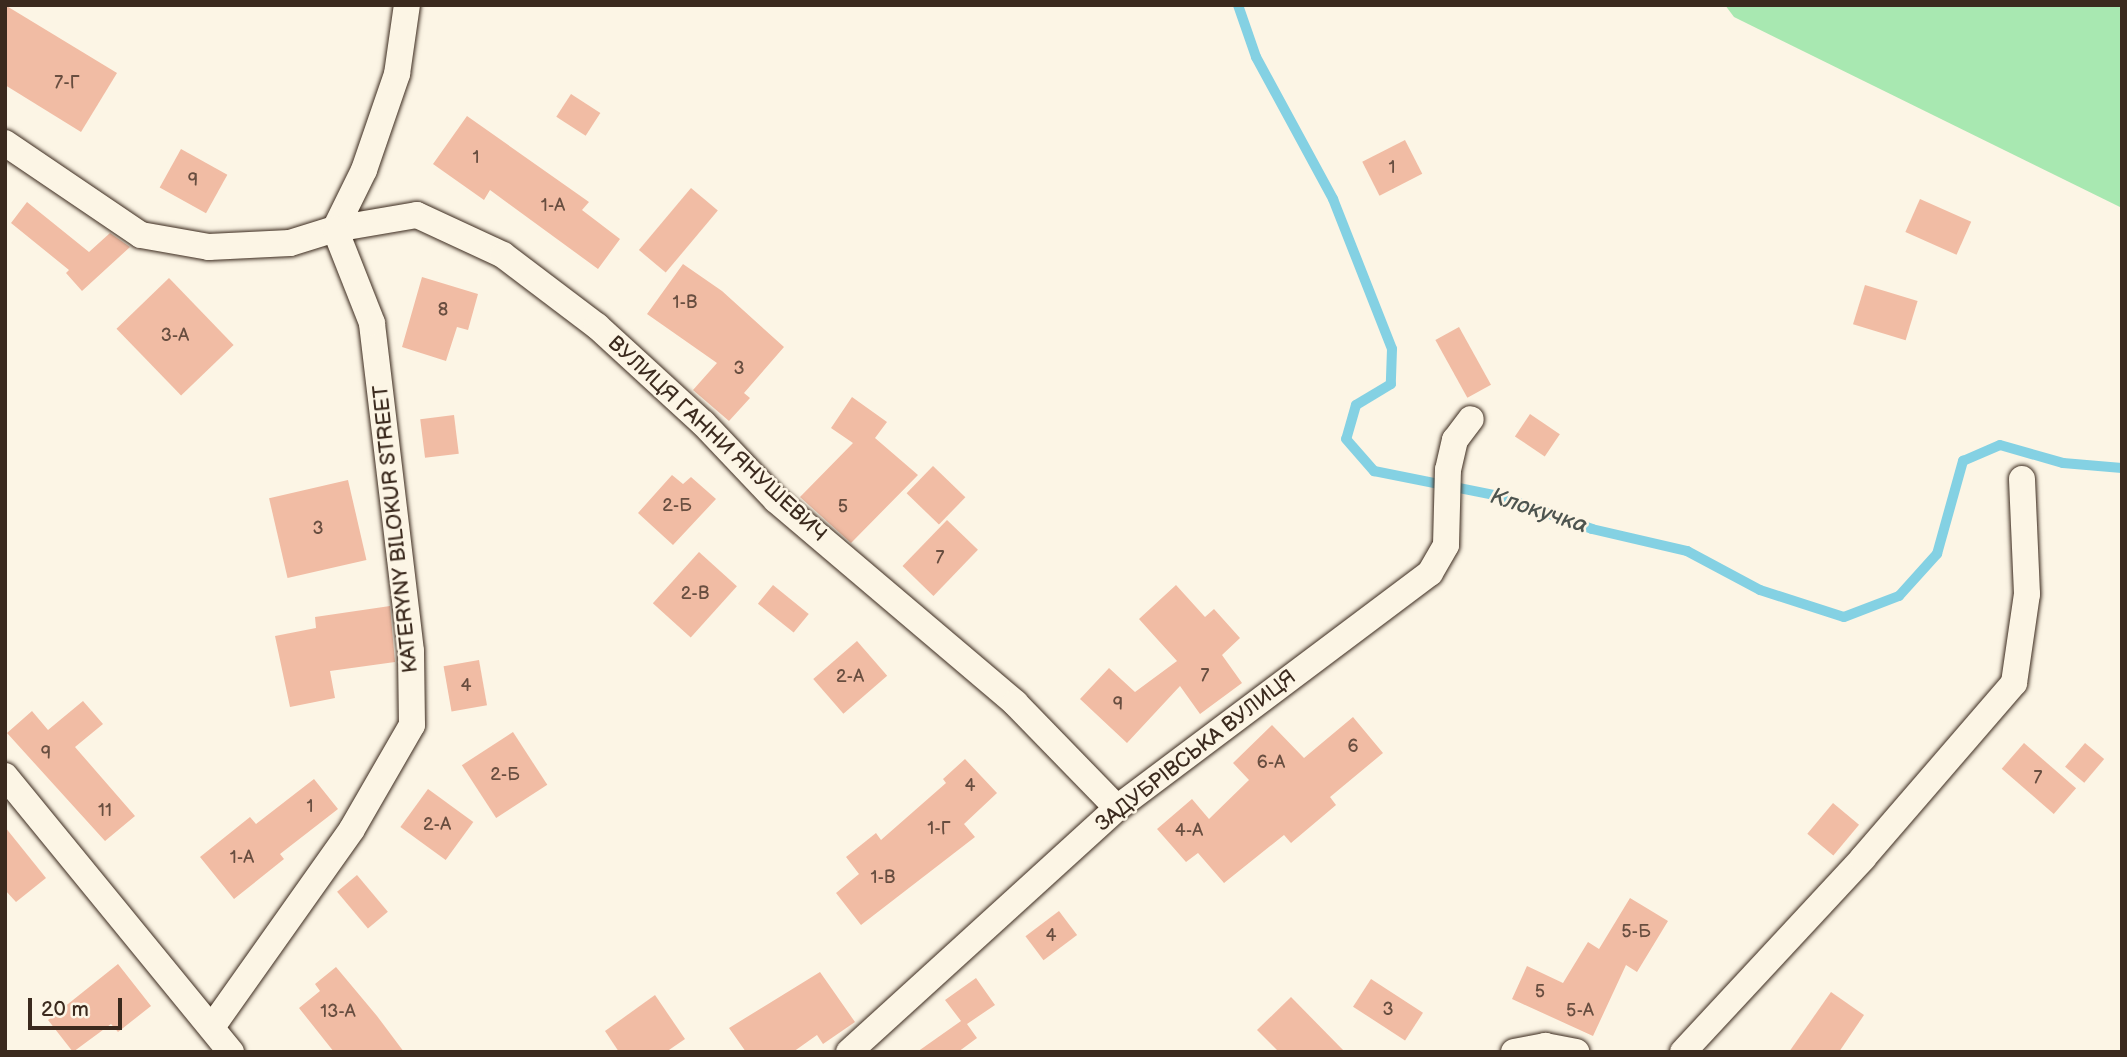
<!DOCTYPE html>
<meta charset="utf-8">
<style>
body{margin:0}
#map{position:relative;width:2127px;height:1057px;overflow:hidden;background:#fcf5e5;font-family:"Balsamiq Sans",sans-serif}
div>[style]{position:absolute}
.green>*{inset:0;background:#a8e8b1}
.stream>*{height:10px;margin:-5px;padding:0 5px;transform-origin:5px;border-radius:5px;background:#84d1e3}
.building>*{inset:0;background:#f1bca4;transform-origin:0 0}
.roads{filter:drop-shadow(0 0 2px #3b2a1e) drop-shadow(0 0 2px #3b2a1e)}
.street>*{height:26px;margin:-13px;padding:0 13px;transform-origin:13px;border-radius:13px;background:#fcf5e5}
span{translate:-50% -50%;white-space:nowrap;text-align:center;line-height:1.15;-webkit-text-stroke:5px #fcf5e5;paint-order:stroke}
.number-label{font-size:18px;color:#684e40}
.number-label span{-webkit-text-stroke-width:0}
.street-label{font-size:21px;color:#3b2a1e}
.water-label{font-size:23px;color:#4d544f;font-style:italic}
.frame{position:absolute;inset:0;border:7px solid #3b2a1e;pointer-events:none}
.scale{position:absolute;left:28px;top:998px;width:94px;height:32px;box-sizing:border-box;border:4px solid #3b2a1e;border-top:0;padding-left:9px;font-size:21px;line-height:24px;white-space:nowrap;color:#3b2a1e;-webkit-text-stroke:5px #fcf5e5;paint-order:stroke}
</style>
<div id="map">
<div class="green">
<i style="clip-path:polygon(1725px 5px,2122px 5px,2122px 208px,1734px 17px)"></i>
</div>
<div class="stream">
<i style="left:1238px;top:5px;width:55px;rotate:70.9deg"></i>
<i style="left:1256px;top:57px;width:162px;rotate:61.5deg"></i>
<i style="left:1333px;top:199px;width:161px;rotate:68.5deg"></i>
<i style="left:1392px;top:349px;width:35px;rotate:92deg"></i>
<i style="left:1391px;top:384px;width:41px;rotate:149deg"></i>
<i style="left:1356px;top:405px;width:35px;rotate:106deg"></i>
<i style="left:1346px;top:439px;width:43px;rotate:48.8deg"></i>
<i style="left:1374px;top:471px;width:127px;rotate:11.3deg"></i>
<i style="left:1499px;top:496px;width:99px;rotate:19.5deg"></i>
<i style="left:1592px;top:529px;width:98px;rotate:13deg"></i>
<i style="left:1687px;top:551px;width:83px;rotate:28.1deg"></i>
<i style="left:1760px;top:590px;width:88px;rotate:17.8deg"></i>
<i style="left:1844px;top:617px;width:59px;rotate:-20.9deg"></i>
<i style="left:1899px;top:596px;width:57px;rotate:-47.9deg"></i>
<i style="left:1937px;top:554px;width:97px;rotate:-74.4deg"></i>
<i style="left:1963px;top:461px;width:40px;rotate:-23.4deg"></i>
<i style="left:2000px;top:445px;width:66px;rotate:15.9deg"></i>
<i style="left:2063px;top:463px;width:59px;rotate:4.8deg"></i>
</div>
<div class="building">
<i style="clip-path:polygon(5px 5px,117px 73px,81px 132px,5px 85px)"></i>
<i style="left:571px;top:94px;width:35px;height:27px;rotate:33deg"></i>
<i style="clip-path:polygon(467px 116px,589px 202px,582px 210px,620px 239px,598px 269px,490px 190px,484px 200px,433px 164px)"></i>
<i style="left:1405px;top:140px;width:38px;height:48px;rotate:63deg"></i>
<i style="left:181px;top:149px;width:53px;height:44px;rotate:29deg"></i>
<i style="left:691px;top:188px;width:35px;height:81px;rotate:40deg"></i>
<i style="left:1920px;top:199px;width:56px;height:36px;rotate:24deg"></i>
<i style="clip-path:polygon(27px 202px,89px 252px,110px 233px,130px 247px,82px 291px,66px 273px,69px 270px,11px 223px)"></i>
<i style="clip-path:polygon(683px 264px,722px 291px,784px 347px,744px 393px,750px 398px,729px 421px,693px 390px,717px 363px,647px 314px)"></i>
<i style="clip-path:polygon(422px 277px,478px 294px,468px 330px,457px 327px,446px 361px,402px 347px)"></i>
<i style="left:169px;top:278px;width:93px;height:73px;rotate:46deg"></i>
<i style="left:1865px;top:285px;width:55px;height:41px;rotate:17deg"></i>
<i style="left:1459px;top:327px;width:66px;height:27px;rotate:61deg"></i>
<i style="clip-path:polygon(852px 397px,887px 422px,875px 438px,918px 475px,851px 543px,800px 497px,853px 443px,831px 428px)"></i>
<i style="left:1530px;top:414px;width:36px;height:27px;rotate:34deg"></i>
<i style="left:454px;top:415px;width:39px;height:34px;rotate:83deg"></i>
<i style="left:933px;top:466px;width:45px;height:38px;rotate:44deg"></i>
<i style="clip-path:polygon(672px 475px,683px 484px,691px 477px,716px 499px,673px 545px,638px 513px)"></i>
<i style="left:348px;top:480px;width:82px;height:81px;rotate:77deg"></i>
<i style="left:947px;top:520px;width:43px;height:64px;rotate:44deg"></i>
<i style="left:699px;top:552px;width:51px;height:69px;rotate:42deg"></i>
<i style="left:773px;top:585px;width:46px;height:24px;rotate:39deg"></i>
<i style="clip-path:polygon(1176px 585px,1205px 617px,1214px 609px,1240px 638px,1222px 655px,1242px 683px,1200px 714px,1180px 686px,1127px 743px,1080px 699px,1109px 668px,1135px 692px,1177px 661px,1139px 619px)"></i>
<i style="clip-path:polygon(390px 606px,395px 662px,330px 671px,335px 698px,290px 707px,275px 636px,316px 628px,315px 617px)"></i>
<i style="left:857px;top:641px;width:46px;height:58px;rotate:49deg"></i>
<i style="left:479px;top:660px;width:46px;height:36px;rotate:80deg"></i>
<i style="clip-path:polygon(83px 701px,103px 724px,75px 747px,135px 816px,105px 841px,7px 733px,32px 711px,48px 730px)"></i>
<i style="clip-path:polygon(1353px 717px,1383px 753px,1330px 797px,1336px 805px,1291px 843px,1284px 835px,1224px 883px,1198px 853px,1186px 862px,1157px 829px,1192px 799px,1209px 819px,1249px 780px,1233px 763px,1272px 725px,1304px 758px)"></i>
<i style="left:513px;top:732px;width:63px;height:61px;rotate:57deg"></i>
<i style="left:2024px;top:743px;width:69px;height:34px;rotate:41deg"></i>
<i style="left:2085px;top:743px;width:25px;height:31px;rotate:40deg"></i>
<i style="clip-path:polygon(965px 759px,997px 793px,964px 824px,975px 837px,861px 925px,836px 893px,859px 874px,846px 857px,876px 833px,881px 840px,946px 783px,943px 779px)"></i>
<i style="clip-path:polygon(314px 779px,338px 809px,280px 854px,284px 859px,234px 899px,200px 857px,250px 817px,256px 824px)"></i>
<i style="left:428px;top:789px;width:56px;height:47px;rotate:36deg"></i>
<i style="left:1833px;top:803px;width:34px;height:40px;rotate:40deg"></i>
<i style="clip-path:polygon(5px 827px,46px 878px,16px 902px,5px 890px)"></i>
<i style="left:357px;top:875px;width:48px;height:26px;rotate:50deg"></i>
<i style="clip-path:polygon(1630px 898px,1668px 921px,1637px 972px,1626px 965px,1593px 1036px,1512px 999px,1527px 966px,1563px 983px,1588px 942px,1599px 949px)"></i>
<i style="left:1059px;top:911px;width:30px;height:42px;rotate:53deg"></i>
<i style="clip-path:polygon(118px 964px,151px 1006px,118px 1032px,111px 1024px,73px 1052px,48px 1020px)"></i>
<i style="clip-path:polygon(336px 967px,377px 1016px,404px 1052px,334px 1052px,299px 1008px,320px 991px,315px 984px)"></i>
<i style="clip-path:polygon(820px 972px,855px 1022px,823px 1044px,817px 1035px,793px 1052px,746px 1052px,729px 1028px)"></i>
<i style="clip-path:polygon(976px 978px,995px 1005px,967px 1024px,977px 1038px,958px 1052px,917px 1052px,961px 1021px,945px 1000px)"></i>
<i style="left:1371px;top:979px;width:62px;height:33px;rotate:33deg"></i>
<i style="clip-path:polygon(1831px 992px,1864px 1015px,1839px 1052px,1789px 1052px)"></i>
<i style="clip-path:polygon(655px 995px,685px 1039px,666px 1052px,619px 1052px,605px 1031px)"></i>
<i style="clip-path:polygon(1291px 997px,1345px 1052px,1279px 1052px,1257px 1030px)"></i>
</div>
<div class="roads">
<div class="street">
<i style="left:5px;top:143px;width:164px;rotate:34.1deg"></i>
<i style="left:141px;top:235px;width:69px;rotate:10deg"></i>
<i style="left:209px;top:247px;width:81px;rotate:-2.8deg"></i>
<i style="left:290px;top:243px;width:47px;rotate:-17.3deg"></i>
<i style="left:335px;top:229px;width:83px;rotate:-9.7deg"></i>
<i style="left:417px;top:215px;width:95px;rotate:24.9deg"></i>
<i style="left:503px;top:255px;width:118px;rotate:37.1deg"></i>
<i style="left:597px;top:326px;width:144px;rotate:42.5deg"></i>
<i style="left:703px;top:423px;width:106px;rotate:46.5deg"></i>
<i style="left:776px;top:500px;width:314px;rotate:40.3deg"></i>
<i style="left:1015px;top:703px;width:146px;rotate:45.8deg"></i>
<i style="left:335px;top:229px;width:66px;rotate:-63.8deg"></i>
<i style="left:364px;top:170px;width:102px;rotate:-71deg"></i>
<i style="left:397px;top:74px;width:70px;rotate:-81.8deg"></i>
<i style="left:5px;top:776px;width:357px;rotate:50.7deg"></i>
<i style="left:212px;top:1027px;width:242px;rotate:-54.7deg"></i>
<i style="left:352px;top:829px;width:120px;rotate:-60deg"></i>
<i style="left:412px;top:725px;width:74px;rotate:-90.8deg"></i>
<i style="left:411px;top:651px;width:330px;rotate:-96.8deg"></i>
<i style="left:372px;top:323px;width:101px;rotate:-111.5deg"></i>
<i style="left:849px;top:1052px;width:362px;rotate:-42.3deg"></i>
<i style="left:1117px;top:808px;width:391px;rotate:-36.9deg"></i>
<i style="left:1430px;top:573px;width:32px;rotate:-60deg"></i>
<i style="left:1446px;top:545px;width:75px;rotate:-88.5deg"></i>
<i style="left:1448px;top:470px;width:31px;rotate:-77deg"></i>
<i style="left:1455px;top:440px;width:26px;rotate:-53deg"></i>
<i style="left:1514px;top:1052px;width:32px;rotate:-11deg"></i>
<i style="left:1545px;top:1046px;width:32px;rotate:11deg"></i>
<i style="left:1683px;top:1052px;width:265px;rotate:-47.1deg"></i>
<i style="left:1863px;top:858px;width:231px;rotate:-49.2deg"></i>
<i style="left:2014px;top:683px;width:90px;rotate:-81.7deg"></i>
<i style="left:2027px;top:594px;width:115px;rotate:-92.5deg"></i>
</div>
</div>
<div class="number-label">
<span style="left:67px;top:83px">7-Г</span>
<span style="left:476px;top:158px">1</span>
<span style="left:1392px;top:168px">1</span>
<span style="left:193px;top:181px">9</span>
<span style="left:553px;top:206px">1-А</span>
<span style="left:685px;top:303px">1-В</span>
<span style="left:443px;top:310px">8</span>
<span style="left:175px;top:336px">3-А</span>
<span style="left:739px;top:369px">3</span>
<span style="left:677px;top:506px">2-Б</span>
<span style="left:843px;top:507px">5</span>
<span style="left:318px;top:529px">3</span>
<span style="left:940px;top:558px">7</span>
<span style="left:695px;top:594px">2-В</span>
<span style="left:1205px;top:676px">7</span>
<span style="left:850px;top:677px">2-А</span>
<span style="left:466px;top:686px">4</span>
<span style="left:1118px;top:705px">9</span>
<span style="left:1353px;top:747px">6</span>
<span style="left:46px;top:754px">9</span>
<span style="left:1271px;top:763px">6-А</span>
<span style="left:505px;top:775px">2-Б</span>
<span style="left:2038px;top:778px">7</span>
<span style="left:970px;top:786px">4</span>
<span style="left:310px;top:807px">1</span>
<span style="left:105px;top:811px">11</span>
<span style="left:437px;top:825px">2-А</span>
<span style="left:939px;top:829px">1-Г</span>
<span style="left:1189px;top:831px">4-А</span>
<span style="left:242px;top:858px">1-А</span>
<span style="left:883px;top:878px">1-В</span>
<span style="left:1636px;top:932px">5-Б</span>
<span style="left:1051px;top:936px">4</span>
<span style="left:1540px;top:992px">5</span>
<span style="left:1388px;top:1010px">3</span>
<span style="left:1580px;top:1011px">5-А</span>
<span style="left:338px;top:1012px">13-А</span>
</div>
<div class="street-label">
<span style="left:717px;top:439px;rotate:43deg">ВУЛИЦЯ ГАННИ ЯНУШЕВИЧ</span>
<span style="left:396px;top:529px;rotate:-96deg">KATERYNY BILOKUR STREET</span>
<span style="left:1196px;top:751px;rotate:-38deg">ЗАДУБРІВСЬКА ВУЛИЦЯ</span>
</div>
<div class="water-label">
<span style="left:1539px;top:511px;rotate:18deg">Клокучка</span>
</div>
<div class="frame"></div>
<div class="scale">20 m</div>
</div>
